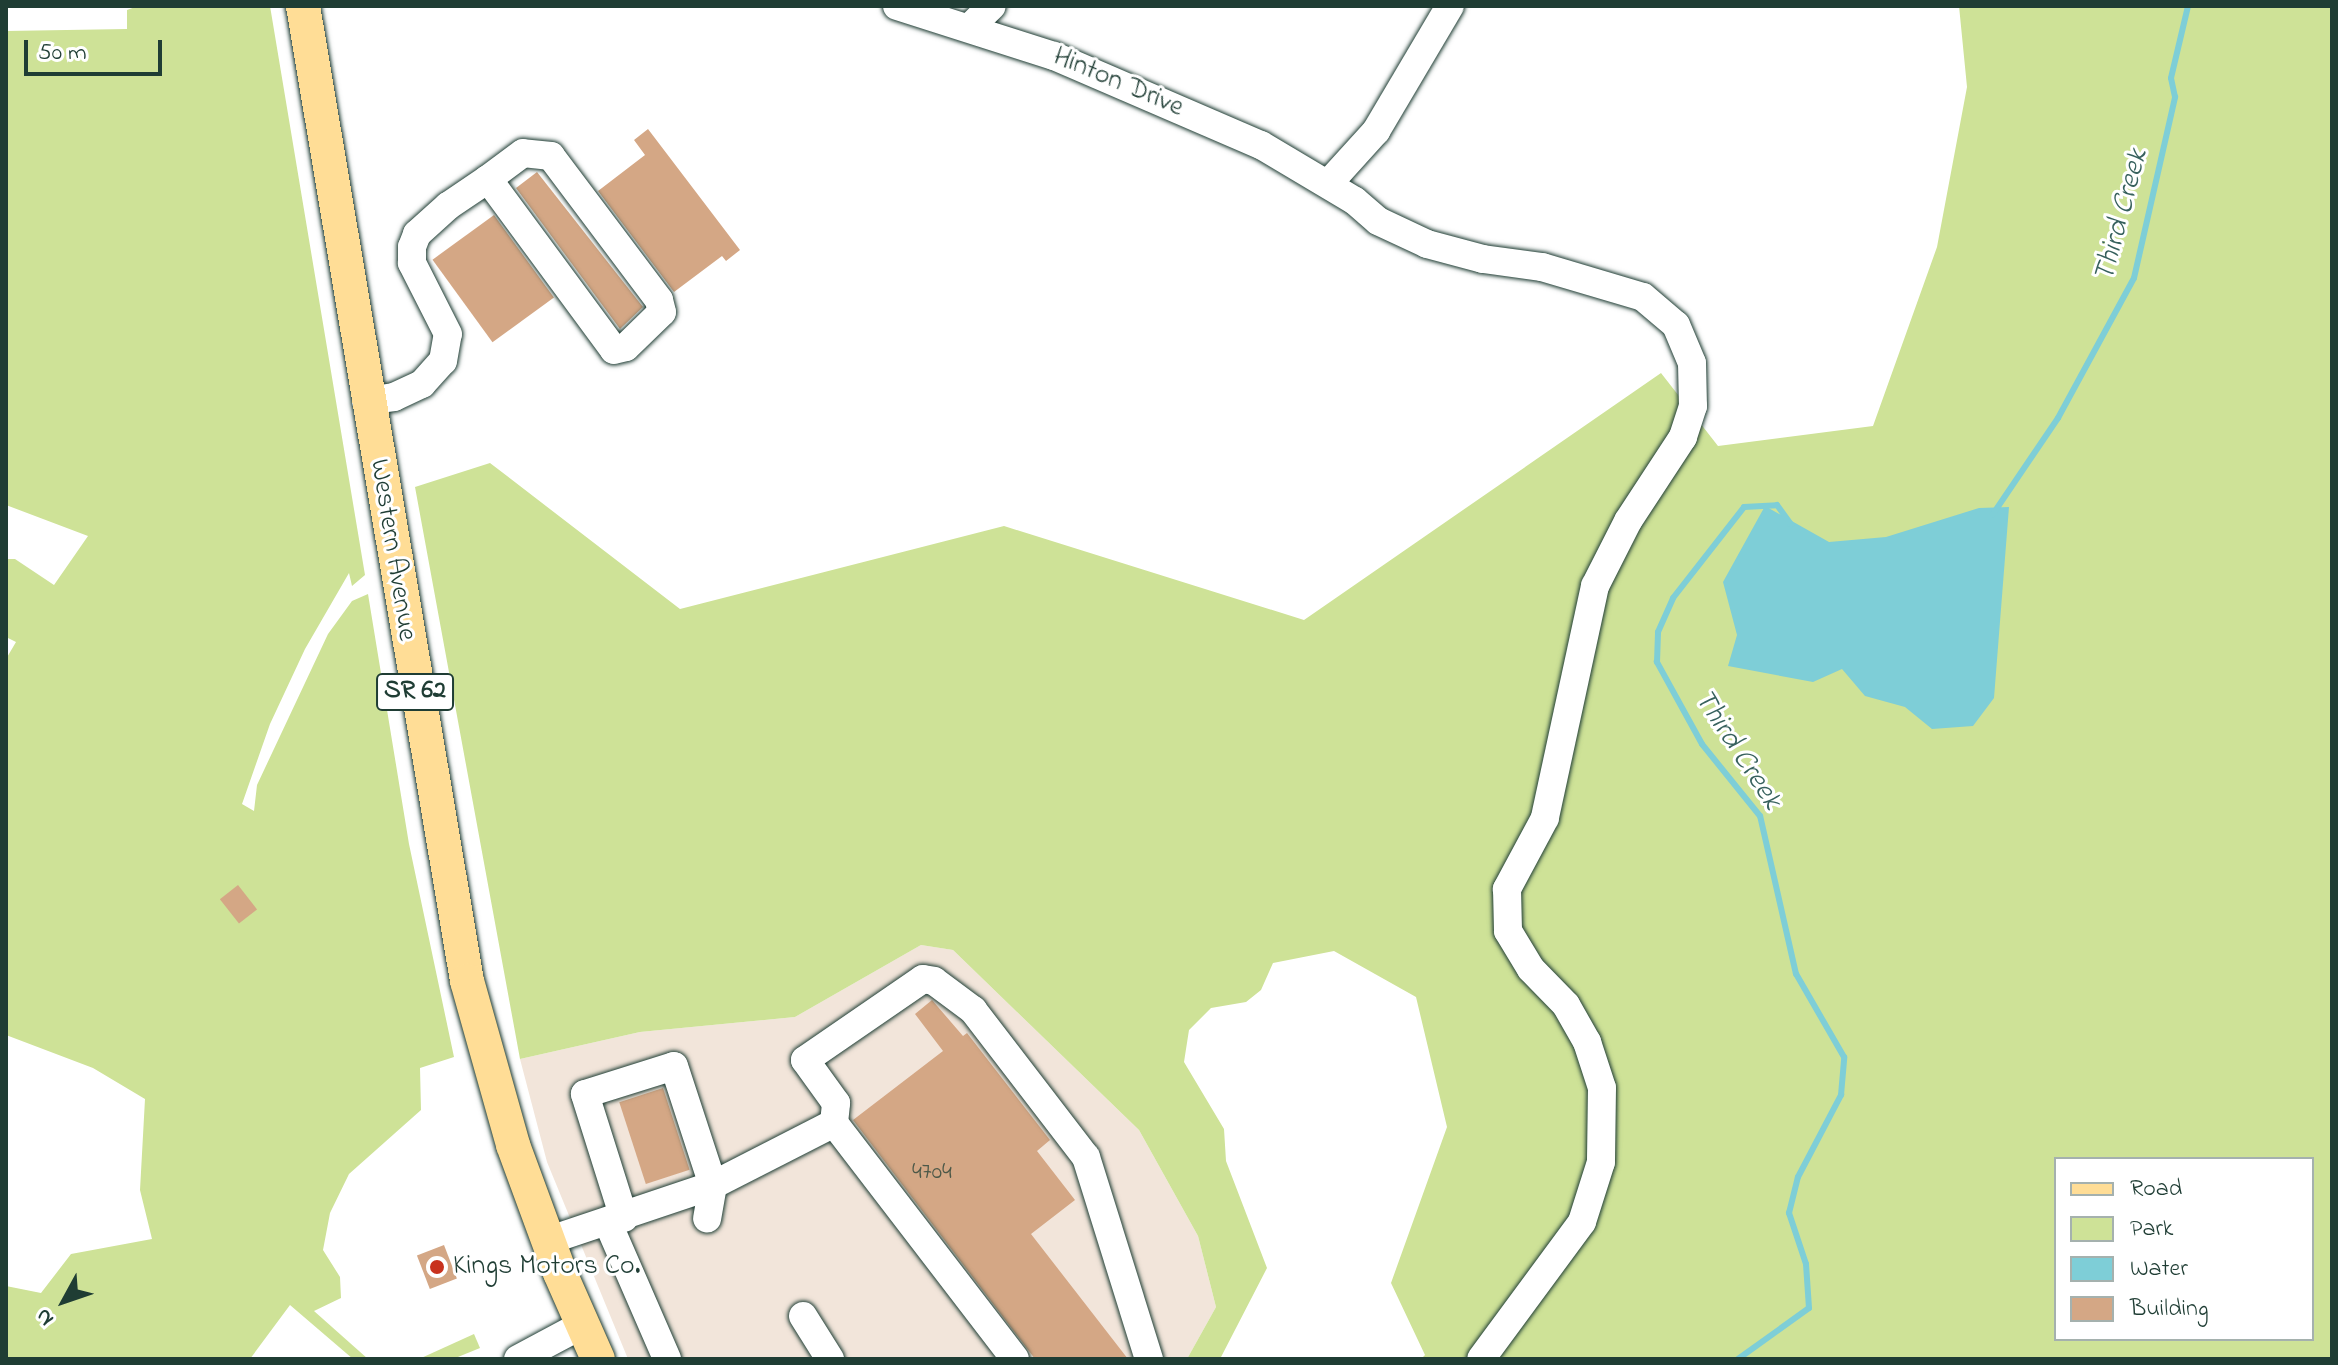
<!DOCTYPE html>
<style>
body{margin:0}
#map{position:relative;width:2338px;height:1365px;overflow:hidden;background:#fff;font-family:"Indie Flower",sans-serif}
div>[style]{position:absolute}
.built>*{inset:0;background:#f2e5da}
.green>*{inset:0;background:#cee297}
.water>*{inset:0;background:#7eced7}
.stream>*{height:6px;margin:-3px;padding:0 3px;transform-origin:3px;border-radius:3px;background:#7eced7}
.building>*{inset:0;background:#d4a785;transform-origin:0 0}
.roads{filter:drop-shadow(0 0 2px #1f3d34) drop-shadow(0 0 2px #1f3d34)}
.minor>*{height:28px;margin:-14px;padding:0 14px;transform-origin:14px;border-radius:14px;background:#fff}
.major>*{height:34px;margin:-17px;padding:0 17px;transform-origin:17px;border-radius:17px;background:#ffdd96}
.dots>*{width:22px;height:22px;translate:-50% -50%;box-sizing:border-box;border:4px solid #fff;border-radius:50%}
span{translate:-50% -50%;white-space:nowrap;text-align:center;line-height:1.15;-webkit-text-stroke:6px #fff;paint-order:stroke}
.number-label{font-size:24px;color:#4c5848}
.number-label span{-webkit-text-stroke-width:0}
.shield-label span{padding:2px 6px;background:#fff;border:2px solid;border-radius:6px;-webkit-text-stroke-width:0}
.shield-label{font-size:26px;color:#1f3d34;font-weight:700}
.street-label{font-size:28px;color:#1f3d34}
.poi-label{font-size:28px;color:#1f3d34}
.left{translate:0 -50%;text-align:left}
.water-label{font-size:30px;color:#37615d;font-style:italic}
.frame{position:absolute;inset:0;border:8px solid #1f3d34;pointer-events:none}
.legend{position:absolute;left:2054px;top:1157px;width:260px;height:184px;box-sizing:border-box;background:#fff;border:2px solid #a5b1ae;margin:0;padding:10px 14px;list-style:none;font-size:24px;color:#1f3d34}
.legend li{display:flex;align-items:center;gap:16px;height:40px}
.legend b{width:40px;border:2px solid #a5b1ae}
.north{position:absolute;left:24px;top:1261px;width:80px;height:80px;-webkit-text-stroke:6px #fff;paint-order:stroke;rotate:230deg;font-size:22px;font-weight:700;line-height:32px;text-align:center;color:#1f3d34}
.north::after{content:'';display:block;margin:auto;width:28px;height:36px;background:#1f3d34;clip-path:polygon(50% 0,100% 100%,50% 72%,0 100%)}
.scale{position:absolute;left:24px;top:40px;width:138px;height:36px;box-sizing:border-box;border:4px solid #1f3d34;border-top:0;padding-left:10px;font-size:24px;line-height:28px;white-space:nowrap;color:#1f3d34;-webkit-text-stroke:6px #fff;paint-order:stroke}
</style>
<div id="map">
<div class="built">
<i style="clip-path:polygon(921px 945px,953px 950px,1139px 1130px,1198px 1236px,1216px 1307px,1187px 1359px,628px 1359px,547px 1162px,520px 1059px,640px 1032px,795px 1017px)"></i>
</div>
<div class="green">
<i style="clip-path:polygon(138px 6px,270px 6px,365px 575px,352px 586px,349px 573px,305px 649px,270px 724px,242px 804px,254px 811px,257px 785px,328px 634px,352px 601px,368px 594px,409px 844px,454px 1057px,420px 1068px,421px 1110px,349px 1174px,330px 1213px,323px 1250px,340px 1277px,341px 1298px,314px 1311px,368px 1359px,353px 1359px,290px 1305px,250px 1359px,6px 1359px,6px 1286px,41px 1293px,71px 1254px,152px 1239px,140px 1190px,145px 1099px,93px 1068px,6px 1035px,6px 659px,16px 642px,6px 637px,6px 559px,15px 559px,54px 585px,88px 536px,6px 505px,6px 31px,127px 29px,127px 10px)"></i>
<i style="clip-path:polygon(evenodd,1959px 6px,2332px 6px,2332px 1359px,1421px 1359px,1425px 1355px,1391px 1283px,1447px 1127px,1416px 997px,1334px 951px,1273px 963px,1261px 990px,1246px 1002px,1211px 1008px,1189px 1030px,1184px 1062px,1224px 1129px,1226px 1161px,1267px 1268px,1220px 1359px,1187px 1359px,1216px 1307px,1198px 1236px,1139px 1130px,953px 950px,921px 945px,795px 1017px,640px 1032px,520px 1059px,415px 487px,490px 463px,680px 609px,1004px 526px,1304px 620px,1661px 373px,1718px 446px,1873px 426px,1937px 247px,1967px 87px,1959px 6px,2056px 1159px,2312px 1159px,2312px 1339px,2056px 1339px,2056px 1159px)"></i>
<i style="clip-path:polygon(474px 1334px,480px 1348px,453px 1359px,419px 1359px)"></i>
</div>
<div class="water">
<i style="clip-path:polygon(1765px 506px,1829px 542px,1886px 537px,1979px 508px,2009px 507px,1994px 698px,1973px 726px,1932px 729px,1905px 707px,1865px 696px,1842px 669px,1813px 682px,1728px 666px,1737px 635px,1723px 582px)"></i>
</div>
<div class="stream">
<i style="left:1993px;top:514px;width:116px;rotate:-55.9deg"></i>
<i style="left:2058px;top:418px;width:159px;rotate:-61.5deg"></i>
<i style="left:2134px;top:278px;width:186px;rotate:-77.2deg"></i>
<i style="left:2175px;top:97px;width:19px;rotate:-102deg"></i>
<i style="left:2171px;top:78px;width:74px;rotate:-76.7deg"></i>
<i style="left:1738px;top:1359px;width:87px;rotate:-35.7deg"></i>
<i style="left:1809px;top:1308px;width:44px;rotate:-93.9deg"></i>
<i style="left:1806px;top:1264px;width:54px;rotate:-108.4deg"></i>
<i style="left:1789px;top:1213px;width:37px;rotate:-76deg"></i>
<i style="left:1798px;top:1177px;width:93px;rotate:-62.3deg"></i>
<i style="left:1841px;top:1095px;width:38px;rotate:-85deg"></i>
<i style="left:1844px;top:1057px;width:96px;rotate:-120deg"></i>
<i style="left:1796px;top:974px;width:162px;rotate:-102.8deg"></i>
<i style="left:1760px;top:816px;width:92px;rotate:-128.9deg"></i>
<i style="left:1702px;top:744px;width:94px;rotate:-118.8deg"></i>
<i style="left:1657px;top:662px;width:30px;rotate:-88deg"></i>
<i style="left:1658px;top:632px;width:37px;rotate:-66deg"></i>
<i style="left:1673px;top:598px;width:115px;rotate:-52deg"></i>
<i style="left:1744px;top:507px;width:33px;rotate:-3deg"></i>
<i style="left:1777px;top:505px;width:24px;rotate:54deg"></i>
</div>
<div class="building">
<i style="clip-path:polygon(648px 129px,740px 250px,726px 261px,722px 256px,674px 292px,598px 191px,645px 155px,634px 140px)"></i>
<i style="clip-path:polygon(537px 172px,643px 307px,620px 329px,516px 188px)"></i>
<i style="left:494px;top:215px;width:102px;height:76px;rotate:54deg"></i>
<i style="left:238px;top:885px;width:31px;height:23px;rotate:52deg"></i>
<i style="clip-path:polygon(932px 1000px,963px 1036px,967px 1033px,1050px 1140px,1037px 1151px,1075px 1200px,1031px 1234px,1128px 1359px,1035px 1359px,853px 1120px,943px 1051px,915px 1014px)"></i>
<i style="left:663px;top:1088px;width:86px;height:46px;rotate:72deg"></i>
<i style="left:444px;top:1245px;width:36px;height:29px;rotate:69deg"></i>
</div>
<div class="roads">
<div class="minor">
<i style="left:897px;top:6px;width:165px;rotate:17.7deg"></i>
<i style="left:1054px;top:56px;width:225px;rotate:23.3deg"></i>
<i style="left:1261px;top:145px;width:109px;rotate:30.8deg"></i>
<i style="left:1355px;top:201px;width:30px;rotate:41deg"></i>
<i style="left:1378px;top:221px;width:54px;rotate:25.1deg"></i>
<i style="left:1427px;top:244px;width:58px;rotate:15deg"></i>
<i style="left:1483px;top:259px;width:60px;rotate:7.7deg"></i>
<i style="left:1542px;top:267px;width:105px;rotate:16.5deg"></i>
<i style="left:1643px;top:297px;width:43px;rotate:40.3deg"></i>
<i style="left:1676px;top:325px;width:41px;rotate:67.2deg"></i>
<i style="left:1692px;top:363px;width:43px;rotate:88.7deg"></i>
<i style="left:1693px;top:406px;width:33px;rotate:108deg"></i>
<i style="left:1683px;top:437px;width:100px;rotate:123.2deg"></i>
<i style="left:1628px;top:521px;width:73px;rotate:116.9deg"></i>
<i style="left:1595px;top:586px;width:237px;rotate:102.2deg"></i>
<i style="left:1545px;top:818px;width:81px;rotate:118.2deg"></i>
<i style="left:1507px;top:889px;width:42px;rotate:88.6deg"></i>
<i style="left:1508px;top:931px;width:44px;rotate:58.8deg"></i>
<i style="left:1531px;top:969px;width:50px;rotate:45.8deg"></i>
<i style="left:1566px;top:1005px;width:43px;rotate:60.4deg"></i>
<i style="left:1587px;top:1042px;width:48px;rotate:71.9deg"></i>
<i style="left:1602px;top:1088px;width:74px;rotate:90.8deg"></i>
<i style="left:1601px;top:1162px;width:63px;rotate:107.6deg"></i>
<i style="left:1582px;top:1222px;width:170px;rotate:126.4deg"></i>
<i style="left:970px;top:27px;width:30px;rotate:-44deg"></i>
<i style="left:1328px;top:184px;width:72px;rotate:-47.8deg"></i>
<i style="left:1376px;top:131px;width:145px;rotate:-59.4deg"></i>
<i style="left:366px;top:401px;width:28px;rotate:-8deg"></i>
<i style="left:394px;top:397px;width:31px;rotate:-25deg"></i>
<i style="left:422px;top:384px;width:31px;rotate:-48deg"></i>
<i style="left:443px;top:361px;width:27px;rotate:-80deg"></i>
<i style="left:448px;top:334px;width:80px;rotate:-116.9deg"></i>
<i style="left:412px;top:263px;width:16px;rotate:-90deg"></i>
<i style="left:412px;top:247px;width:14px;rotate:-69deg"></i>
<i style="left:417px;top:234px;width:42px;rotate:-42.1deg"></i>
<i style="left:448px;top:206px;width:48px;rotate:-34deg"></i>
<i style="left:488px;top:179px;width:212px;rotate:53.6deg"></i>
<i style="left:614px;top:350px;width:12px;rotate:-14deg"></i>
<i style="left:626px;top:347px;width:50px;rotate:-44.2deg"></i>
<i style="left:662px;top:312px;width:12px;rotate:-104deg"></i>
<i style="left:659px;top:300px;width:180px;rotate:-126.9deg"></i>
<i style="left:551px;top:156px;width:28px;rotate:-174deg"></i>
<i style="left:523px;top:153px;width:44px;rotate:143.4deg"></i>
<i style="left:834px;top:1123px;width:20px;rotate:-84deg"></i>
<i style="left:836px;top:1103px;width:53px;rotate:-125.8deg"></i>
<i style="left:805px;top:1060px;width:143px;rotate:-34.5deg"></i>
<i style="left:923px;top:979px;width:11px;rotate:10deg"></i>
<i style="left:934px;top:981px;width:49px;rotate:36.6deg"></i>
<i style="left:973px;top:1010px;width:185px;rotate:52.5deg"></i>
<i style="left:1086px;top:1157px;width:212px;rotate:72.7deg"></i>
<i style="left:624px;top:1218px;width:130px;rotate:-107.5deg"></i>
<i style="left:585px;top:1094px;width:93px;rotate:-17.5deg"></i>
<i style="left:674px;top:1066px;width:125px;rotate:71.9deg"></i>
<i style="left:713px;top:1185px;width:34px;rotate:100deg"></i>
<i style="left:608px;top:1223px;width:148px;rotate:66.5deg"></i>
<i style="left:547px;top:1241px;width:175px;rotate:-18.6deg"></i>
<i style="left:713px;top:1185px;width:136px;rotate:-27.1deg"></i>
<i style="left:834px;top:1123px;width:297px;rotate:52.5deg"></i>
<i style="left:803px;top:1316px;width:51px;rotate:57.9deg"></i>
<i style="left:518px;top:1359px;width:72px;rotate:-28deg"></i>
</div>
<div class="major">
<i style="left:303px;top:6px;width:989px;rotate:80.45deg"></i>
<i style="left:467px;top:981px;width:170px;rotate:74.3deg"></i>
<i style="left:513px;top:1145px;width:136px;rotate:69.8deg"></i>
<i style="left:560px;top:1273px;width:94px;rotate:66.2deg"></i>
</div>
</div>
<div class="dots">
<i style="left:437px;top:1267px;background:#c8321e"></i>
</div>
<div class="number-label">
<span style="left:932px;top:1173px">4704</span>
</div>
<div class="shield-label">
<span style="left:415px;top:692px">SR 62</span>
</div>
<div class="street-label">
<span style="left:1118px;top:83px;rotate:23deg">Hinton Drive</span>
<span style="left:392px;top:550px;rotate:81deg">Western Avenue</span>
</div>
<div class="poi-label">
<span class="left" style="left:453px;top:1267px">Kings Motors Co.</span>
</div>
<div class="water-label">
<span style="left:2122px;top:216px;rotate:-75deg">Third Creek</span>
<span style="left:1737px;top:750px;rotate:57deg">Third Creek</span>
</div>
<div class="frame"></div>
<ul class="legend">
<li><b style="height:10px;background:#ffdd96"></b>Road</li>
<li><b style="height:22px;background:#cee297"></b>Park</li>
<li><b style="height:22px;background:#7eced7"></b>Water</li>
<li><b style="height:22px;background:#d4a785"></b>Building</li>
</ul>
<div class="north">N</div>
<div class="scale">50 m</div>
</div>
